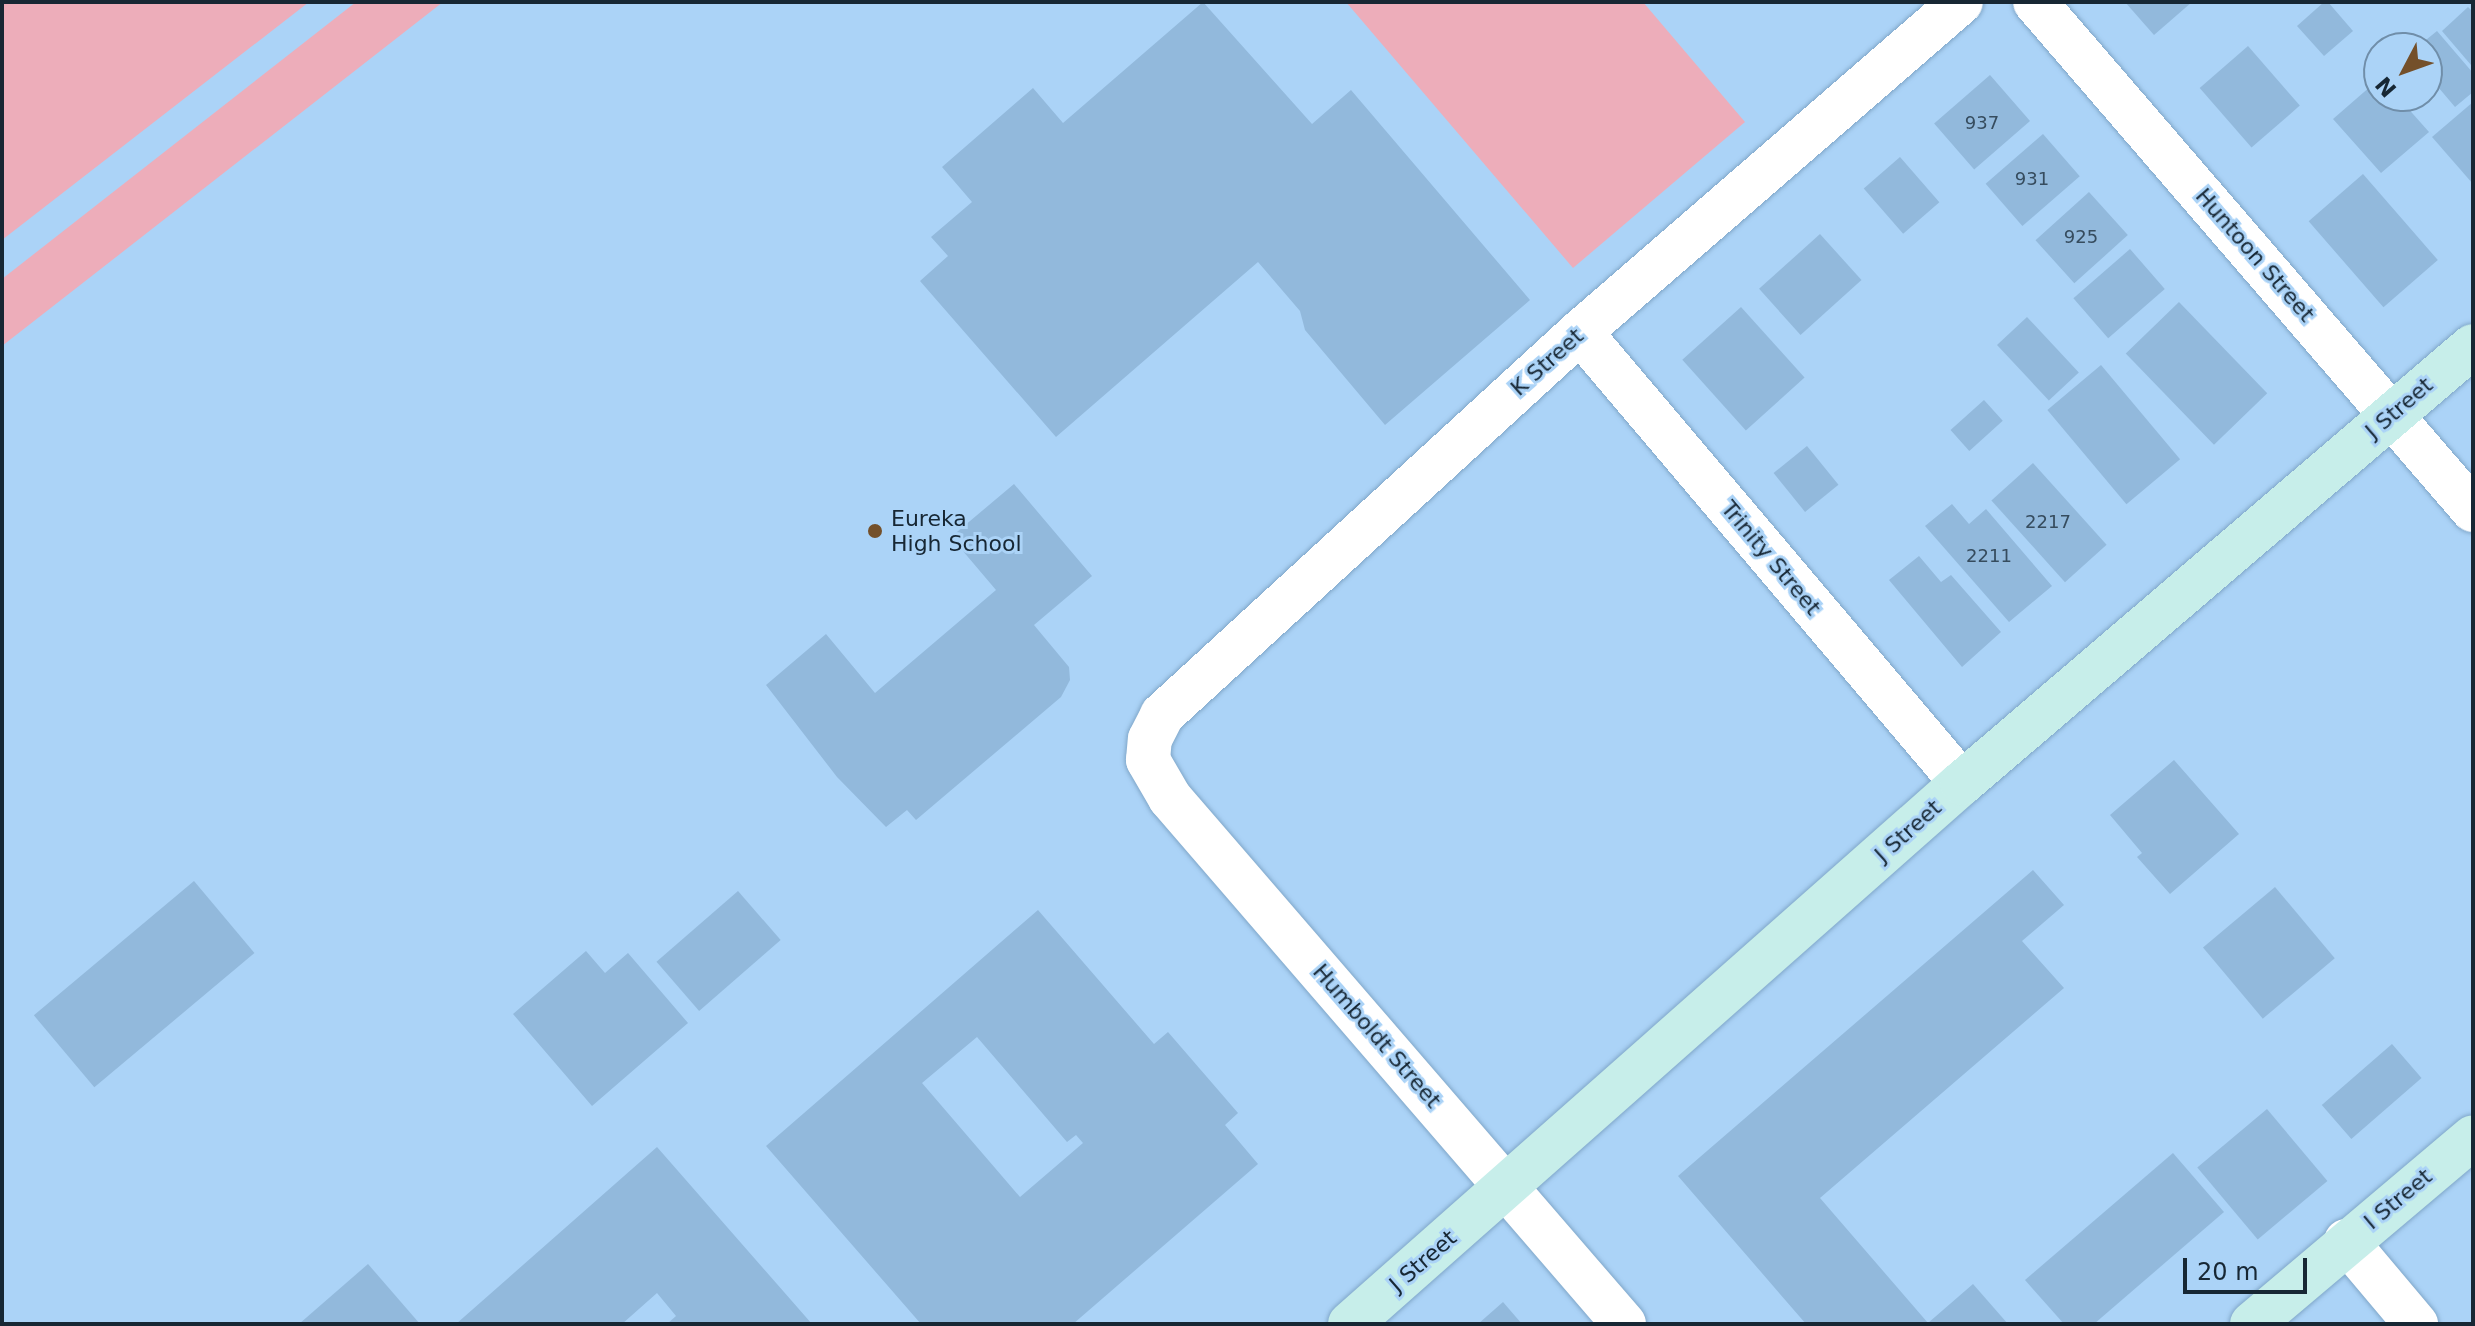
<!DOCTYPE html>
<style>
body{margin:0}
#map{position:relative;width:2475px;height:1326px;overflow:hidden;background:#abd3f7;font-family:"DejaVu Sans",sans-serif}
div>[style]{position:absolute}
.green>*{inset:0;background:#edadba}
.building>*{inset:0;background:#92b9dc;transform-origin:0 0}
.roads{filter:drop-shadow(0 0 2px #80a7c9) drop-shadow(0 0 2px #80a7c9)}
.street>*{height:44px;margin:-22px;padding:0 22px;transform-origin:22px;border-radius:22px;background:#fff}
.secondary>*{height:44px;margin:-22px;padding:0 22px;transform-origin:22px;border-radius:22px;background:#c7eeea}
.dots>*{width:22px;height:22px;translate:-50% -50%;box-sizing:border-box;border:4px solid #abd3f7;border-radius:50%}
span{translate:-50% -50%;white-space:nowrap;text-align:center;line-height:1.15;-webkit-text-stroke:6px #abd3f7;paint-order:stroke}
.number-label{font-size:18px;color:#364c5e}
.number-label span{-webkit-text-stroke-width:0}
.street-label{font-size:22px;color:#172734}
.poi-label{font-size:22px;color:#172734}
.left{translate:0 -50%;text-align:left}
.frame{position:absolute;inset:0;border:4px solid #172734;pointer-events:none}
.north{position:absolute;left:2363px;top:32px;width:80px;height:80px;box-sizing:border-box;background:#abd3f7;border:2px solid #708ea9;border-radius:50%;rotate:229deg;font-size:22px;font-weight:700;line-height:32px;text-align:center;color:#172734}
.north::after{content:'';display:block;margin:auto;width:28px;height:36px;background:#74502a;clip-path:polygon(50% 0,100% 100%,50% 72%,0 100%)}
.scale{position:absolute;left:2183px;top:1258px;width:124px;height:36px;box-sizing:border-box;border:4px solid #172734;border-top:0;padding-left:10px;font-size:24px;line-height:28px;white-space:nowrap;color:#172734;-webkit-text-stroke:6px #abd3f7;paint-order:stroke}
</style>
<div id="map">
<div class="green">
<i style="clip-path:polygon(2px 2px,309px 2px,2px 240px)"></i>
<i style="clip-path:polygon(356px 2px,443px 2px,2px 346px,2px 279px)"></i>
<i style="clip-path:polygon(1346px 2px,1643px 2px,1745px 122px,1573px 268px)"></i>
</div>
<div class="building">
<i style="clip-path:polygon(1203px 2px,1312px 124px,1351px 90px,1530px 300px,1385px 425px,1305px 330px,1300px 311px,1258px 262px,1056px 437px,920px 281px,948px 256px,931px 237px,972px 202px,942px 167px,1033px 88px,1063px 123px)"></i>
<i style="clip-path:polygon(2125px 2px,2192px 2px,2154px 35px)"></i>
<i style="clip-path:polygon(2324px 2px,2328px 2px,2353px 31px,2324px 56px,2297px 26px)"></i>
<i style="clip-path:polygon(2468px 7px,2473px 12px,2471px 65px,2442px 31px)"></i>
<i style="clip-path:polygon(2437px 31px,2473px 73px,2473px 92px,2455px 107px,2427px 74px,2427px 48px,2416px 48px)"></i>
<i style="left:2248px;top:46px;width:79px;height:64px;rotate:49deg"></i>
<i style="left:1990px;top:75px;width:61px;height:74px;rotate:49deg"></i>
<i style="clip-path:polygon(2379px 79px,2379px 96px,2397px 96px,2429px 132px,2381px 173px,2333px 119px)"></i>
<i style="clip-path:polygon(2473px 102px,2473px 184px,2432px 137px)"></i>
<i style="left:2043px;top:134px;width:56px;height:76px;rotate:49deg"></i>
<i style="left:1900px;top:157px;width:60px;height:48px;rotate:49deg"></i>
<i style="left:2363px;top:174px;width:114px;height:72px;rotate:49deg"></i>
<i style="left:2089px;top:192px;width:58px;height:72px;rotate:48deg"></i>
<i style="left:1820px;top:234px;width:62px;height:82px;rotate:48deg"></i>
<i style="left:2130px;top:249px;width:53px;height:75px;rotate:49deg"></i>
<i style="left:2179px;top:302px;width:127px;height:74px;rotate:46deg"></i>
<i style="left:1741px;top:307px;width:95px;height:79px;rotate:48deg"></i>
<i style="left:2027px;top:317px;width:76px;height:41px;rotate:47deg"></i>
<i style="left:2101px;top:365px;width:123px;height:70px;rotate:50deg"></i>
<i style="left:1984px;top:400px;width:28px;height:45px;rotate:48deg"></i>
<i style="left:1807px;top:446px;width:50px;height:43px;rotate:51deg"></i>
<i style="left:2033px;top:463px;width:110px;height:56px;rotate:48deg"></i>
<i style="clip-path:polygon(1014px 484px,1092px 576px,1034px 625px,1069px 667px,1070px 680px,1061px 697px,916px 820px,907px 810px,886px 827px,837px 777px,766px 685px,826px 634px,875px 693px,996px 590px,951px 537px)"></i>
<i style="clip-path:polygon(1952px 504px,1969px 524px,1986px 509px,2052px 586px,2009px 622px,1925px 526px)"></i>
<i style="clip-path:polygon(1919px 556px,1941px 582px,1951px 575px,2001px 632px,1962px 667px,1889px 580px)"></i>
<i style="clip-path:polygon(2174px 760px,2239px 834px,2170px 894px,2137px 857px,2142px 853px,2110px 815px)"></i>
<i style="clip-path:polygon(2033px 870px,2064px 905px,2022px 941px,2064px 988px,1820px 1198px,1928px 1323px,1973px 1284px,2008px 1324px,1806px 1324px,1678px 1176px)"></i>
<i style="left:194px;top:881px;width:94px;height:209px;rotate:50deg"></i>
<i style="left:2275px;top:887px;width:93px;height:94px;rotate:50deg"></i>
<i style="left:738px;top:891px;width:65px;height:108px;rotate:49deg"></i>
<i style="clip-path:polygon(evenodd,1038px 910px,1154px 1044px,1168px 1032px,1238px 1113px,1225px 1125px,1258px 1164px,1073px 1324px,921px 1324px,766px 1146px,1038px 910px,977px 1037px,1067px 1142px,1076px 1135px,1083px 1143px,1020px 1197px,922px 1083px,977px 1037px)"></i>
<i style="clip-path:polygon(586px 951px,605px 973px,628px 953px,688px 1023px,592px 1106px,513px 1014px)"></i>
<i style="left:2392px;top:1044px;width:45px;height:93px;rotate:49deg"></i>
<i style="left:2267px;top:1109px;width:94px;height:91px;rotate:50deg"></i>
<i style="clip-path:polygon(657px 1147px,812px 1324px,667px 1324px,676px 1316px,657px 1293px,622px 1324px,456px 1324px)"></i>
<i style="clip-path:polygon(2173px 1153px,2224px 1212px,2094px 1324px,2064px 1324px,2025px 1280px)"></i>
<i style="clip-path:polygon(368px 1264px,420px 1324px,299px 1324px)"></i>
<i style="clip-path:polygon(1503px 1302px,1522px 1324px,1478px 1324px)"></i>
</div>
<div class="roads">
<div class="street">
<i style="left:2035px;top:2px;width:671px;rotate:49.23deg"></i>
<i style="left:1580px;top:332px;width:591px;rotate:49.74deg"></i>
<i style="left:2346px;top:1241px;width:109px;rotate:49.9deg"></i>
<i style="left:1624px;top:1324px;width:695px;rotate:-130.8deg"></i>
<i style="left:1170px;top:798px;width:44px;rotate:-120.1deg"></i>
<i style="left:1148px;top:760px;width:21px;rotate:-85deg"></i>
<i style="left:1150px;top:739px;width:27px;rotate:-63deg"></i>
<i style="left:1162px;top:715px;width:567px;rotate:-42.5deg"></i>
<i style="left:1580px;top:332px;width:504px;rotate:-40.9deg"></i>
</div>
<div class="secondary">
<i style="left:1350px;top:1324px;width:817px;rotate:-41.48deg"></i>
<i style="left:1962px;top:783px;width:672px;rotate:-40.54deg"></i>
<i style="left:2252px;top:1324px;width:289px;rotate:-40.2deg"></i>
</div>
</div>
<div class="dots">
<i style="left:875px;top:531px;background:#74502a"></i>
</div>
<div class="number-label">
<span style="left:1982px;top:123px">937</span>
<span style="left:2032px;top:179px">931</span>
<span style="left:2081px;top:237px">925</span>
<span style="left:2048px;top:522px">2217</span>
<span style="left:1989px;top:556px">2211</span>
</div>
<div class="street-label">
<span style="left:2255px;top:255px;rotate:49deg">Huntoon Street</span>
<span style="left:1547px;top:362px;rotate:-42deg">K Street</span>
<span style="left:2399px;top:408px;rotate:-41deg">J Street</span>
<span style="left:1771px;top:558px;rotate:50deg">Trinity Street</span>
<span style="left:1908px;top:831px;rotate:-42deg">J Street</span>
<span style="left:1377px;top:1036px;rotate:49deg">Humboldt Street</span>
<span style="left:2398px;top:1199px;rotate:-40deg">I Street</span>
<span style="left:1423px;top:1261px;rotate:-41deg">J Street</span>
</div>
<div class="poi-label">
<span class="left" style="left:891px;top:531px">Eureka<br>High School</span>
</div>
<div class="frame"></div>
<div class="north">N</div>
<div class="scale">20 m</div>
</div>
